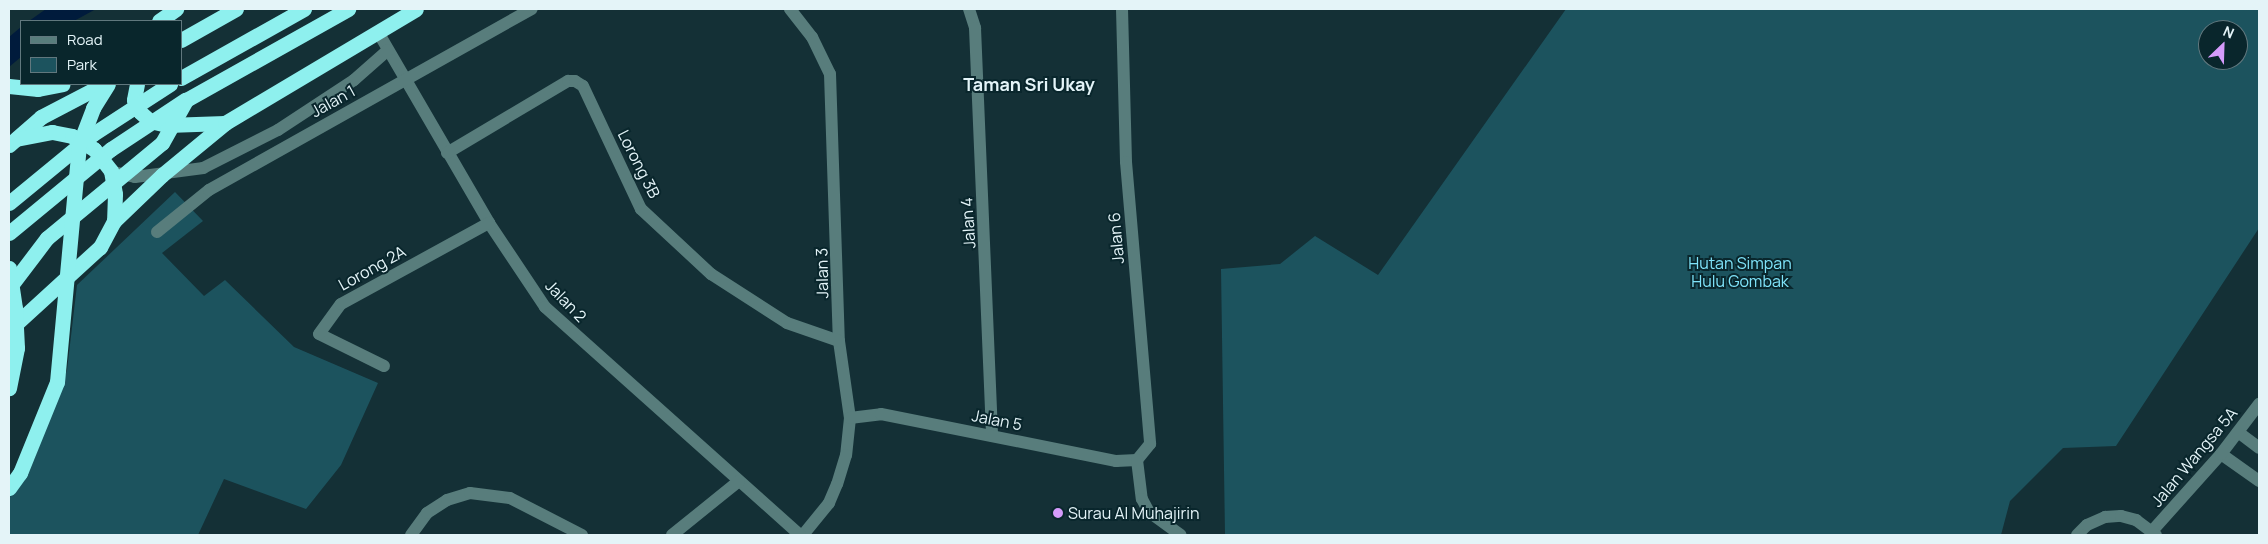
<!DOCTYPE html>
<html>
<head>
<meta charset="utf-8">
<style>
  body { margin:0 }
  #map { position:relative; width:2268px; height:544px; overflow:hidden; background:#143036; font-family:Manrope,sans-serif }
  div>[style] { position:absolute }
  .green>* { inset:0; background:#1c535e }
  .water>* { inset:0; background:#001b3c }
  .minor>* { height:12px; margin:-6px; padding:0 6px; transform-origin:6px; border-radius:6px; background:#587d7c }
  .highway>* { height:15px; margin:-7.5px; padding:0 7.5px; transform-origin:7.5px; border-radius:7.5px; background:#8ef0ee }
  .highway-bridge>* { height:15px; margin:-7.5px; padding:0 7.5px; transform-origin:7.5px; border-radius:7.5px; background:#8ef0ee }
  .dots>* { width:14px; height:14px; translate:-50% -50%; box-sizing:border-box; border:2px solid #09262c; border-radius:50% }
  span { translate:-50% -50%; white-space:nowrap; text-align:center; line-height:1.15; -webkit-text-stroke:4px #09262c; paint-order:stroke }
  .street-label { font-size:16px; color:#e4f4f8 }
  .park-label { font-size:16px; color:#7fe3f9 }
  .poi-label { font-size:16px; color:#e4f4f8 }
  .left { translate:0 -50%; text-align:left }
  .neighbourhood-label { font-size:18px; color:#e4f4f8; font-weight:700 }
  .frame { position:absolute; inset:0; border:10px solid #e4f4f8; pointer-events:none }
  .legend { position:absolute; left:20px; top:20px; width:162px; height:65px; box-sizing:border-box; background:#09262c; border:1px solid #61787e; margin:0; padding:6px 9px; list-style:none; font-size:15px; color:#e4f4f8 }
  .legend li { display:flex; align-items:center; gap:10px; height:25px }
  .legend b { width:25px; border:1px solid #61787e }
  .north { position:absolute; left:2198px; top:20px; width:50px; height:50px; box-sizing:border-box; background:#09262c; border:1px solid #61787e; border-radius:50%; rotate:24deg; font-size:14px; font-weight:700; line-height:20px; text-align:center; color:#e4f4f8 }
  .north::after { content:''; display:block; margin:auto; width:18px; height:22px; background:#d59bfb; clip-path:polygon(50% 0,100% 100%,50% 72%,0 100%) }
</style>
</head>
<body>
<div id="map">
  <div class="green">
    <div style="clip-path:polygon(evenodd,1566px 9px,2259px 9px,2259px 228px,2116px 446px,2063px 448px,2010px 501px,2001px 535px,1225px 535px,1221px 269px,1280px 264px,1315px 236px,1378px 275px,1566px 9px,2208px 30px,2238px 30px,2238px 60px,2208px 60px,2208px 30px)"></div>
    <div style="clip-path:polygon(175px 192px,203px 221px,162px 253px,204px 296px,225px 280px,294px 347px,378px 383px,341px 465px,306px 509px,224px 479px,198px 535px,9px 535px,9px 489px,34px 460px,67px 370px,77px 285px)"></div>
  </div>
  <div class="water">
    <div style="clip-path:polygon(46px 9px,96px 9px,74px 21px,29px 21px)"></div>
    <div style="clip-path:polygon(21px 27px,21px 57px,9px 67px,9px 37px)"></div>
  </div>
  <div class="minor">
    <div style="left:790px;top:9px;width:36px;rotate:52deg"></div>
    <div style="left:812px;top:37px;width:41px;rotate:64.1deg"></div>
    <div style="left:830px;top:74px;width:267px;rotate:88.1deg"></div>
    <div style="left:839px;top:341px;width:78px;rotate:81.9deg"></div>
    <div style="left:850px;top:418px;width:37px;rotate:96deg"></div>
    <div style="left:846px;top:455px;width:30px;rotate:107deg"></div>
    <div style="left:837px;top:484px;width:21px;rotate:113deg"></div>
    <div style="left:829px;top:503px;width:41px;rotate:129.1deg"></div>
    <div style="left:969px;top:9px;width:20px;rotate:72deg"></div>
    <div style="left:975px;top:28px;width:408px;rotate:87.6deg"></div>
    <div style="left:1122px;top:9px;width:153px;rotate:88.5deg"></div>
    <div style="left:1126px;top:162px;width:283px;rotate:85.1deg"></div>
    <div style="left:1150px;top:444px;width:21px;rotate:129deg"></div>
    <div style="left:378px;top:32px;width:221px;rotate:59.8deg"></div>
    <div style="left:489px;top:223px;width:101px;rotate:56.3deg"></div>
    <div style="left:545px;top:307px;width:342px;rotate:41.8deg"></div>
    <div style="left:447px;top:153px;width:141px;rotate:-30.8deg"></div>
    <div style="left:568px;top:81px;width:7px"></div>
    <div style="left:575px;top:81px;width:9px;rotate:32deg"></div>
    <div style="left:583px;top:86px;width:136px;rotate:64.8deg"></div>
    <div style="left:641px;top:209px;width:96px;rotate:42.9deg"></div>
    <div style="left:711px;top:274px;width:90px;rotate:32.8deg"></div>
    <div style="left:787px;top:323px;width:55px;rotate:19.1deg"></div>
    <div style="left:118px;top:173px;width:17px;rotate:13deg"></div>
    <div style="left:135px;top:177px;width:69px;rotate:-7.5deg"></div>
    <div style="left:203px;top:168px;width:84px;rotate:-26.9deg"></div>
    <div style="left:278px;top:130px;width:91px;rotate:-33.3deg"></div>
    <div style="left:354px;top:80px;width:45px;rotate:-41.4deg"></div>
    <div style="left:157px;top:232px;width:67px;rotate:-38.9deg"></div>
    <div style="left:209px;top:190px;width:370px;rotate:-29.3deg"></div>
    <div style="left:384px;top:366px;width:72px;rotate:-153.8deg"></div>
    <div style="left:319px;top:334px;width:37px;rotate:-54deg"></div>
    <div style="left:341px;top:304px;width:169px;rotate:-28.7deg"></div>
    <div style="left:850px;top:418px;width:31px;rotate:-7deg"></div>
    <div style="left:881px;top:414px;width:240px;rotate:11.3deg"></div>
    <div style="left:1116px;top:461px;width:21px;rotate:-3deg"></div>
    <div style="left:2238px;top:432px;width:26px;rotate:37deg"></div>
    <div style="left:2221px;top:454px;width:47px;rotate:35.4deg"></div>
    <div style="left:1137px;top:460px;width:39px;rotate:83deg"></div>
    <div style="left:1142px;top:499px;width:15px;rotate:62deg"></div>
    <div style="left:1149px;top:512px;width:39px;rotate:36deg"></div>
    <div style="left:2153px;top:530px;width:102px;rotate:-48.2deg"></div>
    <div style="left:2221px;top:454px;width:63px;rotate:-52.8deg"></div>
    <div style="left:411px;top:535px;width:27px;rotate:-54deg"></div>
    <div style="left:427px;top:513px;width:24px;rotate:-33deg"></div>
    <div style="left:447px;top:500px;width:24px;rotate:-17deg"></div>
    <div style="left:470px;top:493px;width:40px;rotate:7.1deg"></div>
    <div style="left:510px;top:498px;width:81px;rotate:27.2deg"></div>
    <div style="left:672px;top:535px;width:86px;rotate:-38.9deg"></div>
    <div style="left:2077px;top:535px;width:14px;rotate:-45deg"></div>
    <div style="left:2087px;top:525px;width:20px;rotate:-24deg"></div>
    <div style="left:2105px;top:517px;width:16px;rotate:-4deg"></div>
    <div style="left:2121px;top:516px;width:16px;rotate:15deg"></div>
    <div style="left:2136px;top:520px;width:25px;rotate:37deg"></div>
  </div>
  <div class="highway">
    <div style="left:159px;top:21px;width:21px;rotate:-35deg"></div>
    <div style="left:181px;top:40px;width:63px;rotate:-29.4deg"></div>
    <div style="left:181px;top:78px;width:141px;rotate:-29.3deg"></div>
    <div style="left:137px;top:84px;width:16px;rotate:101deg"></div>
    <div style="left:134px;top:100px;width:13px;rotate:63deg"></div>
    <div style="left:140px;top:112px;width:13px;rotate:42deg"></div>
    <div style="left:150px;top:121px;width:17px;rotate:13deg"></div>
    <div style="left:167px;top:125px;width:58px;rotate:-2deg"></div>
    <div style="left:9px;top:86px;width:29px;rotate:6deg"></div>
    <div style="left:38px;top:89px;width:25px;rotate:-11deg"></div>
    <div style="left:186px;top:100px;width:186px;rotate:-29.3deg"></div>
    <div style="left:17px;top:138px;width:32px;rotate:-41deg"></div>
    <div style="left:41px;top:117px;width:71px;rotate:-27.6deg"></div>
    <div style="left:9px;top:145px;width:9px;rotate:-41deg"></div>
    <div style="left:16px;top:139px;width:37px;rotate:-11deg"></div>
    <div style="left:52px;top:132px;width:20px;rotate:11deg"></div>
    <div style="left:72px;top:136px;width:26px;rotate:31deg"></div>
    <div style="left:94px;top:149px;width:28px;rotate:52deg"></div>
    <div style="left:111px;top:171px;width:23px;rotate:80deg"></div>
    <div style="left:115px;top:194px;width:27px;rotate:92deg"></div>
    <div style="left:114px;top:221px;width:30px;rotate:118deg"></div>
    <div style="left:100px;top:247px;width:123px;rotate:137.6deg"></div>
    <div style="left:114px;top:221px;width:66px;rotate:-43.8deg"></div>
    <div style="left:162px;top:175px;width:82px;rotate:-39.5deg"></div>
    <div style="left:225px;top:123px;width:222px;rotate:-30.8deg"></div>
  </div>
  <div class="highway-bridge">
    <div style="left:9px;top:203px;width:109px;rotate:-39.4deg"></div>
    <div style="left:93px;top:134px;width:92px;rotate:-33deg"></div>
    <div style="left:9px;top:233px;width:132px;rotate:-39.5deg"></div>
    <div style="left:111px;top:149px;width:89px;rotate:-33.5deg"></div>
    <div style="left:9px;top:268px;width:40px;rotate:81.5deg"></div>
    <div style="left:15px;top:308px;width:40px;rotate:87.1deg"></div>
    <div style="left:17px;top:348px;width:41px;rotate:101.3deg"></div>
    <div style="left:9px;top:288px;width:63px;rotate:-52.8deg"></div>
    <div style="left:47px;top:238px;width:149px;rotate:-39.6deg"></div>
    <div style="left:162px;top:143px;width:49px;rotate:-60.8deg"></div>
    <div style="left:9px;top:488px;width:19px;rotate:-54deg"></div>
    <div style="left:20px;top:473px;width:98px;rotate:-67.9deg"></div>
    <div style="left:57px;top:382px;width:238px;rotate:-84.7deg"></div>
    <div style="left:79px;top:145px;width:40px;rotate:-69deg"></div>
    <div style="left:93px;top:108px;width:28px;rotate:-58deg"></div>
  </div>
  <div class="dots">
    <div style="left:1058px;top:513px;background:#d59bfb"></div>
  </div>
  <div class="street-label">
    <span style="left:333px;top:101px;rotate:-29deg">Jalan 1</span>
    <span style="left:639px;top:164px;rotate:63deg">Lorong 3B</span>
    <span style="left:968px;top:223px;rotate:-94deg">Jalan 4</span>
    <span style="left:1116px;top:238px;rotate:-95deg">Jalan 6</span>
    <span style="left:372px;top:268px;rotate:-29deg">Lorong 2A</span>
    <span style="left:822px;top:273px;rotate:-91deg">Jalan 3</span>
    <span style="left:566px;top:301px;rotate:46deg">Jalan 2</span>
    <span style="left:997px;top:420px;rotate:11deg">Jalan 5</span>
    <span style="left:2194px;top:457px;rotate:-50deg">Jalan Wangsa 5A</span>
  </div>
  <div class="park-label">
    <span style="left:1740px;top:272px">Hutan Simpan<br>Hulu Gombak</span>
  </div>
  <div class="poi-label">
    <span class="left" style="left:1068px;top:513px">Surau Al Muhajirin</span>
  </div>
  <div class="neighbourhood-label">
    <span style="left:1029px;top:84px">Taman Sri Ukay</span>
  </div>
  <div class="frame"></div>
  <ul class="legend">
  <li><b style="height:6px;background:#587d7c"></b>Road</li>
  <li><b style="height:14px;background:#1c535e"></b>Park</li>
  </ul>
  <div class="north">N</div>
</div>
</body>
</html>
